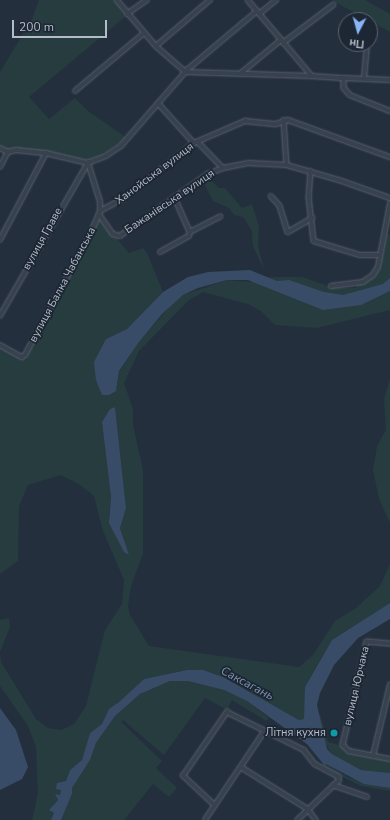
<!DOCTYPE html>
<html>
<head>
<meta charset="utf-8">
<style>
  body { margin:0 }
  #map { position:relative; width:390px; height:820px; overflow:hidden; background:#242f3e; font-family:"Nunito Sans",sans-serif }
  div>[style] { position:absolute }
  .green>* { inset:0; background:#263c3f }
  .water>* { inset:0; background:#394c67 }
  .roads { filter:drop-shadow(0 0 1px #565f6c) drop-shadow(0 0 1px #565f6c) }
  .minor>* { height:3.5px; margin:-1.75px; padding:0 1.75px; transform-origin:1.75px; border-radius:1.75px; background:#38414e }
  .dots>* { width:11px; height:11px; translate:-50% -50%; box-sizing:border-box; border:2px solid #1d2633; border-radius:50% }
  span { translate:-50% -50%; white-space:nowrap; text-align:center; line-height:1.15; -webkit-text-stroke:3.5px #1d2633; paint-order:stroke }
  .street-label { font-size:11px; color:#b4bcc9 }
  .poi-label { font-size:11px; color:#b4bcc9 }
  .right { translate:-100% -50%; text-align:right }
  .water-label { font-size:12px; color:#7c92b1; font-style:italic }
  .north { position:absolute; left:338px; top:12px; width:40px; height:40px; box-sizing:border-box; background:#1d2633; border:1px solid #59626f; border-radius:50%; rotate:186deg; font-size:11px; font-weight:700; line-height:16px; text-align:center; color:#b4bcc9 }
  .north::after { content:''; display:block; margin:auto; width:14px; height:18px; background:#8ab4f8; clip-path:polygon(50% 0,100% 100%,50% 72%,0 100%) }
  .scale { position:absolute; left:12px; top:20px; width:95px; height:18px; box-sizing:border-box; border:2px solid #b4bcc9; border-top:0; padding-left:5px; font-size:12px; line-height:14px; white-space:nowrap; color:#b4bcc9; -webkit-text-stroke:3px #1d2633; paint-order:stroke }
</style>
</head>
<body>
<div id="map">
  <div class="green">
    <div style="clip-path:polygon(39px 0,115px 0,126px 16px,29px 97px,49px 119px,75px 98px,88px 111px,127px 138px,97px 158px,83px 160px,45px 152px,7px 151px,0 148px,0 72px,32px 19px)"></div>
    <div style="clip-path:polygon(331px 0,365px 0,390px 14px,390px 32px)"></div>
    <div style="clip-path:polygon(210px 179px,219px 188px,225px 188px,242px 208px,252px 204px,259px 227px,258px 246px,264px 270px,253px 246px,252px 232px,246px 221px,243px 217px,234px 215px,229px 208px,213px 201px,204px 183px)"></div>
    <div style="clip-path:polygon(evenodd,99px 218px,129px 253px,143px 248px,147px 253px,163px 292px,127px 329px,106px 339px,102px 395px,106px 395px,116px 391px,119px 372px,139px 342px,170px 306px,183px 295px,227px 280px,251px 282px,257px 278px,276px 277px,302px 277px,334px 288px,356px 288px,357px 285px,371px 279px,377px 272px,387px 234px,390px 235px,390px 278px,384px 284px,386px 293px,390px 291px,390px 310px,317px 328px,275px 325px,261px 311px,248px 304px,203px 292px,189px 300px,139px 351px,124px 383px,133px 409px,133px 425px,143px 470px,143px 554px,131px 586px,128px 607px,130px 615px,149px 646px,299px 667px,313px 655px,335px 621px,356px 608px,380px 586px,390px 564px,390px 603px,332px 640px,308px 681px,304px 719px,299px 720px,223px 677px,203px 670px,187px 670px,144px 679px,119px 702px,109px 709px,102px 724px,90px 733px,82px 760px,70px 770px,60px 795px,55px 794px,58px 800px,49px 810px,54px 813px,51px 820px,32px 820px,38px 793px,36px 747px,28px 726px,0 686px,0 620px,9px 618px,10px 627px,0 652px,1px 662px,36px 719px,48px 728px,61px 730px,74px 724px,86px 706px,105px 630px,122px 604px,124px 580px,103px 531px,94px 496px,79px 484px,61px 475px,28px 485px,19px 506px,18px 561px,0 574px,0 346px,22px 359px,26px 356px,99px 218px,115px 407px,126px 508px,120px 528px,129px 555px,124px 552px,109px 518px,111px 497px,102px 422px,110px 409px,115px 407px)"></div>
    <div style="clip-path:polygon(390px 379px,390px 523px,379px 499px,373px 470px,377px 446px,386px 430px,384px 399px)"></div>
    <div style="clip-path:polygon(170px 681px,188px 681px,224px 690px,247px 701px,269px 718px,266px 721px,232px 700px,227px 710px,205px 698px,164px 755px,123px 720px,121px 722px,162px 761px,156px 768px,177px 788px,169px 797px,153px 784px,124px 820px,61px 820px,72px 794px,72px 788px,90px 760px,96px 743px,115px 716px,140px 694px)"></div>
    <div style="clip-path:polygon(320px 714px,328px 742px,390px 759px,390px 773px,361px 770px,332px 754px,325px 743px,318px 715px)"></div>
    <div style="clip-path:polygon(326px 764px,350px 778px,390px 788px,390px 791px,361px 786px,323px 767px)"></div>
  </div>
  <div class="water">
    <div style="clip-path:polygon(250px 270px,277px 281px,289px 280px,324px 292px,343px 295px,383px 284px,390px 278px,390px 291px,361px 305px,323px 310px,248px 280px,227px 280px,198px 288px,183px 295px,162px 314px,139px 342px,119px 371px,116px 391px,109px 395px,102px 395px,96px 380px,94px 362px,106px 339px,127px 329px,163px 292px,188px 277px,208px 272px)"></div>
    <div style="clip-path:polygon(115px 407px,126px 508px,120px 528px,129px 555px,124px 552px,109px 523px,111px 497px,102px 422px,110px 409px)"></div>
    <div style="clip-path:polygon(390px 603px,390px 619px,358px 638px,334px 665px,320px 693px,317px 705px,327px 749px,332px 754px,361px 770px,390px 773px,390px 788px,364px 784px,326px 764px,325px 766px,307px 744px,247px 701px,224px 690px,188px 681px,170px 681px,140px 694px,115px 716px,96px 743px,90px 760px,72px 788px,72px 794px,61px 820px,51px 820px,54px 813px,49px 810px,58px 800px,55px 794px,60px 795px,61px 790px,56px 789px,57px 783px,66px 781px,70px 770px,82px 760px,90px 733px,102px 724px,109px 709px,119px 702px,144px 679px,187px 670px,203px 670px,223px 677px,299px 720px,304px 719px,305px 687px,332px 640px)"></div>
    <div style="clip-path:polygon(0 708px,16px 730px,28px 767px,22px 779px,0 790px)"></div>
  </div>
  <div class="roads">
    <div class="minor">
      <div style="left:117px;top:0;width:60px;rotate:49.7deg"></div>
      <div style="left:156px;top:46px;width:40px;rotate:41deg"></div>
      <div style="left:186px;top:72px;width:126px;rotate:1.8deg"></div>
      <div style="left:248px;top:0;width:99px;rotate:49.9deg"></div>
      <div style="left:312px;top:76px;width:32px;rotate:4deg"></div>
      <div style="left:344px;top:78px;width:10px;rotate:90deg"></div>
      <div style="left:344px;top:88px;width:9px;rotate:49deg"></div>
      <div style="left:350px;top:95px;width:43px;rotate:21.8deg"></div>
      <div style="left:127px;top:14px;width:24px;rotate:-35deg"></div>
      <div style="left:259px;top:14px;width:22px;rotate:-39deg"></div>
      <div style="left:370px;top:21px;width:1px;rotate:90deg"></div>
      <div style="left:283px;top:43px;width:63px;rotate:-37.2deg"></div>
      <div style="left:156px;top:46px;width:71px;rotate:-40.4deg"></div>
      <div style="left:241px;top:73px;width:52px;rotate:-39.5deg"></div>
      <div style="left:344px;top:78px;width:46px;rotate:2.5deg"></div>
      <div style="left:364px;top:79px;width:35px;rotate:-85deg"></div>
      <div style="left:75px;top:91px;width:90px;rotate:-40deg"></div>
      <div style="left:158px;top:103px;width:54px;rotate:48deg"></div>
      <div style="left:284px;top:120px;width:45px;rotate:86.2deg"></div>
      <div style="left:198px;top:142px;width:36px;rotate:46deg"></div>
      <div style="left:0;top:148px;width:9px;rotate:27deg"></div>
      <div style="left:8px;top:152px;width:8px;rotate:-14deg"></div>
      <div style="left:16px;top:150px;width:30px;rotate:6deg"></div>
      <div style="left:46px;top:153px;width:43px;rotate:13.4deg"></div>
      <div style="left:88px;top:163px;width:19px;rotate:-21deg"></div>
      <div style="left:106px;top:156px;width:18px;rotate:-34deg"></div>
      <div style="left:121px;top:146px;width:102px;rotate:-49deg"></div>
      <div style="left:188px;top:69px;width:90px;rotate:-40deg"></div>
      <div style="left:0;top:167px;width:17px;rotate:-62deg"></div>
      <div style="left:311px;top:171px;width:26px;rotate:94deg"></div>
      <div style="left:309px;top:197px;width:44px;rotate:83.5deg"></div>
      <div style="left:314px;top:241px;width:48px;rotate:16.9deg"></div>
      <div style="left:360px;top:255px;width:20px"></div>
      <div style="left:271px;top:196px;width:13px;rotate:48deg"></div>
      <div style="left:280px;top:206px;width:27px;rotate:73deg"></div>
      <div style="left:288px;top:232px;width:28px;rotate:-30deg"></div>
      <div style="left:175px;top:198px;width:37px;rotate:66deg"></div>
      <div style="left:100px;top:211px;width:26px;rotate:-28deg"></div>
      <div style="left:123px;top:199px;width:90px;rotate:-38.3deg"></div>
      <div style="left:194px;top:143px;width:56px;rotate:-23.3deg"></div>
      <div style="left:245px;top:121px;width:31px;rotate:6deg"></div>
      <div style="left:276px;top:124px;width:13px;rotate:-18deg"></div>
      <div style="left:288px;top:120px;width:109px;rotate:19.9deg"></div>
      <div style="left:99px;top:214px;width:24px;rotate:55deg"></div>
      <div style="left:113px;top:234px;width:7px;rotate:16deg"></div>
      <div style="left:120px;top:236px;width:108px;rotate:-35.2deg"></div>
      <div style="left:208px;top:174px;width:16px;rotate:-22deg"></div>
      <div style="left:223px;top:168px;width:25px;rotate:-11deg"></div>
      <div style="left:248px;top:163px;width:39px;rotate:3deg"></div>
      <div style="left:287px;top:165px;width:54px;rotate:16.1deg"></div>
      <div style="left:339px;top:180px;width:54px;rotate:19.4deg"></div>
      <div style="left:0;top:240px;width:98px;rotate:-62.1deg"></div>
      <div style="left:160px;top:252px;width:33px;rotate:-29deg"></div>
      <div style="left:189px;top:236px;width:4px;rotate:-76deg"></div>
      <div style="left:190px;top:232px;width:34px;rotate:-27deg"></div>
      <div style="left:331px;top:286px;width:32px;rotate:-7deg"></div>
      <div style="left:363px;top:282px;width:12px;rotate:-35deg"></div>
      <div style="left:373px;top:275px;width:9px;rotate:-58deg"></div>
      <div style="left:378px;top:267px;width:64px;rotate:-79.2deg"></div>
      <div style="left:0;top:316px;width:177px;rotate:-60.1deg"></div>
      <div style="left:0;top:345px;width:25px;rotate:29deg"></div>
      <div style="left:22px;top:357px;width:4px;rotate:-34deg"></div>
      <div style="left:25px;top:355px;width:136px;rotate:-61.6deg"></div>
      <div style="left:90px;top:235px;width:26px;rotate:-67deg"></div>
      <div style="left:100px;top:211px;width:9px;rotate:-90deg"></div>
      <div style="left:100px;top:202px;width:41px;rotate:-107.1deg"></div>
      <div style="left:390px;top:644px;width:23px;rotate:-175deg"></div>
      <div style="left:367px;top:642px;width:106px;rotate:103.1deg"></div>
      <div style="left:343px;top:745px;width:8px;rotate:45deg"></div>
      <div style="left:349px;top:751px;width:42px;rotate:11deg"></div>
      <div style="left:373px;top:756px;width:73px;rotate:-76.5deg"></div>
      <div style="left:241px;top:767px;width:79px;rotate:32.1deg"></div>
      <div style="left:308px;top:809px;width:14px;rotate:54deg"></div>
      <div style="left:333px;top:785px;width:36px;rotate:19deg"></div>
      <div style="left:215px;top:806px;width:44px;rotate:-136.8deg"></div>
      <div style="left:183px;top:776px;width:78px;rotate:-55.5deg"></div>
      <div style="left:227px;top:712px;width:86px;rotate:26.3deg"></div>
      <div style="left:304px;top:750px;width:18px;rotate:52deg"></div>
      <div style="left:315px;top:764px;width:27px;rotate:28deg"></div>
      <div style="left:339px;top:777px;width:4px;rotate:90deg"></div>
      <div style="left:339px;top:781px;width:57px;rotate:136.4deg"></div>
      <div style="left:205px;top:820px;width:106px;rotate:-56.2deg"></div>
    </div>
  </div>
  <div class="dots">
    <div style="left:334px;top:733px;background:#0f9aa8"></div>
  </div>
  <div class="street-label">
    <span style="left:155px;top:174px;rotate:-37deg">Ханойська вулиця</span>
    <span style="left:170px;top:202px;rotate:-34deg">Бажанівська вулиця</span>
    <span style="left:43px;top:239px;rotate:-61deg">вулиця Граве</span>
    <span style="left:63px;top:285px;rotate:-62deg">вулиця Балка Чабанська</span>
    <span style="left:357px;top:686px;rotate:-77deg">вулиця Юрчака</span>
  </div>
  <div class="poi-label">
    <span class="right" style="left:326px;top:733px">Літня кухня</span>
  </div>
  <div class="water-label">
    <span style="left:247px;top:684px;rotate:28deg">Саксагань</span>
  </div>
  <div class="north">Пн</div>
  <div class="scale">200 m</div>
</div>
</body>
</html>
